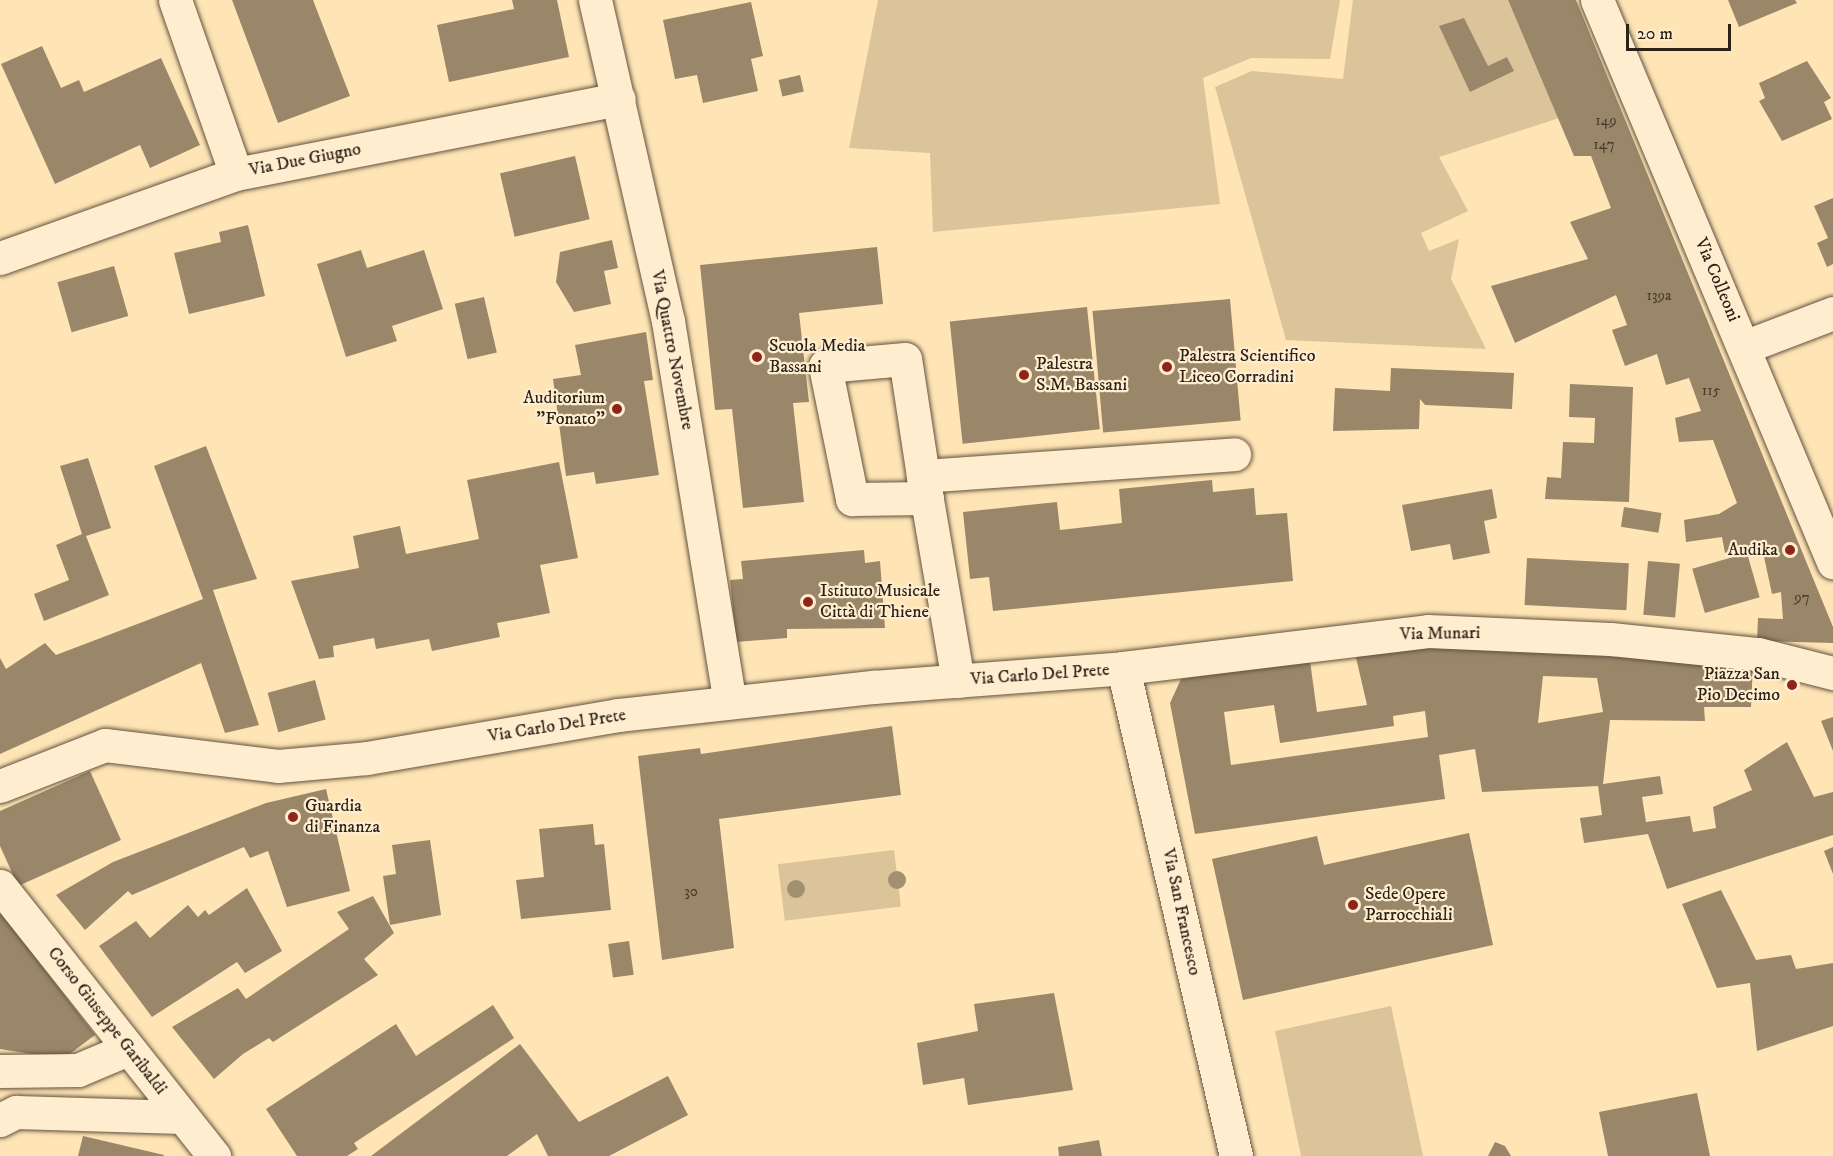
<!DOCTYPE html>
<html>
<head>
<meta charset="utf-8">
<style>
  body { margin:0 }
  #map { position:relative; width:1833px; height:1156px; overflow:hidden; background:#ffe4b5; font-family:"IM FELL DW Pica",serif }
  div>[style] { position:absolute }
  .green>* { inset:0; background:#dbc39a; transform-origin:0 0 }
  .building>* { inset:0; background:#9a876a; transform-origin:0 0 }
  .roads { filter:drop-shadow(0 0 2px #61533f) drop-shadow(0 0 2px #61533f) }
  .minor>* { height:33px; margin:-16.5px; padding:0 16.5px; transform-origin:16.5px; border-radius:16.5px; background:#ffedcf }
  .trees>* { width:18px; height:18px; margin:-9px; border-radius:50%; background:#a39070 }
  .dots>* { width:16px; height:16px; translate:-50% -50%; box-sizing:border-box; border:3px solid #ffedcf; border-radius:50% }
  span { translate:-50% -50%; white-space:nowrap; text-align:center; line-height:1.15; -webkit-text-stroke:4.5px #ffedcf; paint-order:stroke }
  .number-label { font-size:15px; color:#483c2c }
  .number-label span { -webkit-text-stroke-width:0 }
  .street-label { font-size:18px; color:#2c2318 }
  .poi-label { font-size:18px; color:#2c2318 }
  .left { translate:0 -50%; text-align:left }
  .right { translate:-100% -50%; text-align:right }
  .scale { position:absolute; left:1626px; top:24px; width:105px; height:27px; box-sizing:border-box; border:3px solid #2c2318; border-top:0; padding-left:8px; font-size:18px; line-height:21px; white-space:nowrap; color:#2c2318; -webkit-text-stroke:4px #ffedcf; paint-order:stroke }
</style>
</head>
<body>
<div id="map">
  <div class="green">
    <div style="clip-path:polygon(878px 0,1340px 0,1330px 59px,1251px 58px,1203px 78px,1220px 204px,933px 232px,930px 153px,849px 148px)"></div>
    <div style="clip-path:polygon(1353px 0,1508px 0,1559px 118px,1439px 157px,1468px 211px,1421px 233px,1429px 251px,1459px 239px,1451px 279px,1486px 349px,1286px 340px,1215px 87px,1252px 71px,1343px 79px)"></div>
    <div style="left:894px;top:850px;width:57px;height:117px;rotate:83deg"></div>
    <div style="clip-path:polygon(1391px 1006px,1423px 1156px,1301px 1156px,1275px 1031px)"></div>
  </div>
  <div class="building">
    <div style="clip-path:polygon(232px 0,313px 0,350px 96px,278px 123px)"></div>
    <div style="clip-path:polygon(512px 0,557px 0,569px 57px,449px 82px,437px 25px,514px 9px)"></div>
    <div style="clip-path:polygon(1508px 0,1576px 0,1833px 627px,1833px 643px,1757px 641px,1758px 618px,1783px 619px,1781px 592px,1772px 594px,1761px 543px,1725px 553px,1722px 537px,1686px 542px,1684px 520px,1719px 514px,1737px 503px,1713px 440px,1679px 442px,1675px 418px,1701px 411px,1689px 378px,1666px 385px,1657px 354px,1625px 366px,1612px 330px,1627px 325px,1616px 295px,1515px 343px,1491px 286px,1588px 259px,1570px 222px,1611px 208px,1591px 156px,1574px 156px)"></div>
    <div style="clip-path:polygon(1728px 0,1795px 0,1797px 3px,1739px 27px)"></div>
    <div style="clip-path:polygon(751px 2px,763px 56px,751px 59px,758px 91px,703px 103px,697px 75px,675px 79px,663px 20px)"></div>
    <div style="clip-path:polygon(1464px 18px,1488px 66px,1507px 57px,1514px 71px,1470px 92px,1439px 26px)"></div>
    <div style="clip-path:polygon(42px 46px,61px 88px,79px 80px,84px 92px,161px 58px,200px 145px,150px 168px,140px 145px,55px 184px,1px 64px)"></div>
    <div style="clip-path:polygon(1807px 61px,1831px 98px,1824px 102px,1832px 119px,1782px 141px,1759px 101px,1765px 98px,1759px 83px)"></div>
    <div style="left:800px;top:75px;width:17px;height:22px;rotate:77deg"></div>
    <div style="left:575px;top:156px;width:65px;height:77px;rotate:77deg"></div>
    <div style="clip-path:polygon(1833px 198px,1833px 264px,1827px 267px,1817px 243px,1828px 238px,1814px 206px)"></div>
    <div style="clip-path:polygon(248px 225px,265px 296px,189px 314px,174px 253px,221px 242px,219px 232px)"></div>
    <div style="clip-path:polygon(612px 240px,618px 268px,604px 271px,611px 304px,574px 312px,556px 282px,560px 252px)"></div>
    <div style="clip-path:polygon(877px 247px,883px 304px,799px 313px,809px 402px,793px 403px,804px 502px,743px 508px,732px 409px,715px 410px,700px 265px)"></div>
    <div style="clip-path:polygon(361px 250px,367px 268px,424px 250px,443px 309px,392px 326px,397px 341px,346px 357px,317px 264px)"></div>
    <div style="left:114px;top:266px;width:52px;height:59px;rotate:74deg"></div>
    <div style="left:484px;top:297px;width:57px;height:30px;rotate:77deg"></div>
    <div style="left:1230px;top:299px;width:122px;height:138px;rotate:85deg"></div>
    <div style="left:1087px;top:307px;width:123px;height:138px;rotate:84deg"></div>
    <div style="clip-path:polygon(646px 332px,653px 380px,644px 381px,659px 475px,596px 484px,594px 472px,566px 476px,553px 379px,581px 375px,575px 345px)"></div>
    <div style="clip-path:polygon(1391px 368px,1514px 373px,1512px 409px,1425px 405px,1420px 399px,1419px 429px,1333px 431px,1335px 388px,1390px 391px)"></div>
    <div style="clip-path:polygon(1570px 384px,1633px 387px,1629px 502px,1545px 499px,1547px 477px,1561px 478px,1563px 442px,1594px 443px,1595px 418px,1569px 417px)"></div>
    <div style="clip-path:polygon(206px 446px,257px 579px,213px 590px,259px 725px,225px 733px,201px 663px,0 754px,0 658px,6px 669px,45px 643px,56px 655px,203px 599px,154px 466px)"></div>
    <div style="clip-path:polygon(88px 458px,111px 528px,86px 536px,109px 595px,44px 621px,34px 594px,69px 580px,56px 545px,82px 534px,60px 466px)"></div>
    <div style="clip-path:polygon(559px 462px,578px 558px,540px 565px,550px 613px,497px 623px,500px 637px,432px 651px,429px 639px,376px 649px,374px 638px,333px 646px,334px 657px,319px 659px,291px 581px,359px 568px,353px 536px,400px 526px,406px 554px,479px 539px,467px 480px)"></div>
    <div style="clip-path:polygon(1212px 480px,1213px 492px,1254px 488px,1256px 515px,1287px 513px,1293px 581px,993px 611px,989px 577px,970px 579px,963px 512px,1057px 502px,1060px 530px,1122px 523px,1119px 489px)"></div>
    <div style="clip-path:polygon(1492px 489px,1497px 518px,1484px 521px,1490px 553px,1453px 560px,1450px 544px,1411px 551px,1402px 505px)"></div>
    <div style="left:1624px;top:507px;width:38px;height:20px;rotate:9deg"></div>
    <div style="clip-path:polygon(864px 550px,865px 563px,880px 561px,885px 628px,787px 629px,787px 638px,736px 642px,730px 580px,743px 579px,741px 561px)"></div>
    <div style="left:1747px;top:553px;width:46px;height:57px;rotate:74deg"></div>
    <div style="left:1527px;top:558px;width:102px;height:47px;rotate:3deg"></div>
    <div style="left:1648px;top:561px;width:32px;height:54px;rotate:5deg"></div>
    <div style="clip-path:polygon(evenodd,1393px 644px,1610px 646px,1753px 664px,1751px 707px,1704px 707px,1705px 721px,1610px 720px,1603px 784px,1660px 776px,1663px 794px,1642px 797px,1646px 822px,1690px 816px,1693px 832px,1716px 828px,1713px 807px,1752px 790px,1744px 770px,1787px 742px,1814px 797px,1833px 792px,1833px 835px,1667px 889px,1648px 834px,1584px 843px,1580px 818px,1602px 815px,1598px 786px,1482px 792px,1475px 749px,1439px 755px,1445px 799px,1195px 834px,1170px 703px,1181px 679px,1310px 661px,1317px 712px,1367px 705px,1354px 649px,1393px 644px,1543px 676px,1597px 678px,1603px 712px,1538px 723px,1543px 676px,1393px 644px,1274px 705px,1280px 743px,1394px 726px,1393px 716px,1425px 711px,1428px 737px,1231px 765px,1224px 712px,1274px 705px)"></div>
    <div style="left:315px;top:680px;width:41px;height:49px;rotate:75deg"></div>
    <div style="clip-path:polygon(1833px 717px,1833px 751px,1821px 721px)"></div>
    <div style="clip-path:polygon(892px 726px,901px 795px,719px 819px,734px 948px,662px 960px,638px 756px,700px 748px,701px 754px)"></div>
    <div style="clip-path:polygon(90px 771px,121px 840px,18px 886px,0 846px,0 811px)"></div>
    <div style="clip-path:polygon(326px 789px,350px 891px,287px 907px,268px 851px,250px 858px,244px 847px,132px 895px,128px 891px,85px 930px,56px 895px,113px 862px,266px 803px)"></div>
    <div style="clip-path:polygon(593px 824px,595px 845px,604px 844px,611px 910px,521px 919px,516px 880px,544px 877px,539px 829px)"></div>
    <div style="clip-path:polygon(1469px 833px,1493px 945px,1243px 1000px,1212px 859px,1317px 836px,1324px 865px)"></div>
    <div style="clip-path:polygon(430px 840px,441px 915px,390px 925px,383px 876px,396px 874px,392px 845px)"></div>
    <div style="clip-path:polygon(1833px 847px,1833px 874px,1824px 851px)"></div>
    <div style="clip-path:polygon(247px 888px,282px 951px,245px 973px,237px 962px,152px 1017px,99px 946px,136px 921px,150px 938px,188px 905px,198px 917px,205px 910px,209px 915px)"></div>
    <div style="clip-path:polygon(1721px 890px,1756px 960px,1791px 955px,1796px 969px,1833px 963px,1833px 1026px,1757px 1051px,1750px 983px,1717px 988px,1682px 904px)"></div>
    <div style="clip-path:polygon(373px 896px,394px 933px,364px 959px,378px 975px,273px 1042px,269px 1038px,243px 1054px,214px 1079px,172px 1027px,238px 988px,246px 999px,349px 929px,337px 912px)"></div>
    <div style="clip-path:polygon(0 911px,95px 1035px,63px 1059px,0 1049px)"></div>
    <div style="left:629px;top:941px;width:34px;height:21px;rotate:82deg"></div>
    <div style="clip-path:polygon(1054px 993px,1073px 1090px,968px 1105px,964px 1078px,923px 1085px,917px 1043px,978px 1031px,974px 1004px)"></div>
    <div style="clip-path:polygon(493px 1005px,514px 1038px,354px 1143px,358px 1149px,347px 1156px,297px 1156px,266px 1109px,396px 1024px,416px 1056px)"></div>
    <div style="clip-path:polygon(520px 1044px,579px 1122px,668px 1076px,688px 1115px,609px 1156px,548px 1156px,537px 1134px,507px 1156px,371px 1156px)"></div>
    <div style="clip-path:polygon(1697px 1093px,1710px 1156px,1608px 1156px,1599px 1112px)"></div>
    <div style="clip-path:polygon(83px 1136px,164px 1155px,164px 1156px,78px 1156px)"></div>
    <div style="clip-path:polygon(1099px 1140px,1102px 1156px,1059px 1156px,1058px 1147px)"></div>
    <div style="clip-path:polygon(1495px 1142px,1505px 1146px,1511px 1156px,1488px 1156px)"></div>
  </div>
  <div class="roads">
    <div class="minor">
      <div style="left:175px;top:0;width:184px;rotate:70.7deg"></div>
      <div style="left:595px;top:0;width:329px;rotate:77.2deg"></div>
      <div style="left:668px;top:321px;width:386px;rotate:80.8deg"></div>
      <div style="left:1597px;top:0;width:610px;rotate:67.22deg"></div>
      <div style="left:0;top:258px;width:251px;rotate:-19.6deg"></div>
      <div style="left:236px;top:174px;width:390px;rotate:-11.1deg"></div>
      <div style="left:1744px;top:347px;width:95px;rotate:-20.9deg"></div>
      <div style="left:923px;top:476px;width:118px;rotate:-98.7deg"></div>
      <div style="left:905px;top:359px;width:80px;rotate:175deg"></div>
      <div style="left:825px;top:366px;width:136px;rotate:78.5deg"></div>
      <div style="left:852px;top:499px;width:75px;rotate:-0.8deg"></div>
      <div style="left:1123px;top:668px;width:501px;rotate:76.96deg"></div>
      <div style="left:958px;top:681px;width:208px;rotate:-99.7deg"></div>
      <div style="left:923px;top:476px;width:312px;rotate:-4deg"></div>
      <div style="left:0;top:786px;width:113px;rotate:-21.3deg"></div>
      <div style="left:105px;top:745px;width:174px;rotate:6.9deg"></div>
      <div style="left:278px;top:766px;width:89px;rotate:-5.1deg"></div>
      <div style="left:367px;top:758px;width:255px;rotate:-9.7deg"></div>
      <div style="left:618px;top:715px;width:257px;rotate:-6.3deg"></div>
      <div style="left:873px;top:687px;width:251px;rotate:-4.3deg"></div>
      <div style="left:1123px;top:668px;width:307px;rotate:-6.9deg"></div>
      <div style="left:1428px;top:631px;width:182px;rotate:2.5deg"></div>
      <div style="left:1610px;top:639px;width:149px;rotate:5.8deg"></div>
      <div style="left:1758px;top:654px;width:77px;rotate:14.2deg"></div>
      <div style="left:0;top:886px;width:345px;rotate:51.6deg"></div>
      <div style="left:0;top:1071px;width:78px;rotate:-0.7deg"></div>
      <div style="left:78px;top:1070px;width:54px;rotate:-22.8deg"></div>
      <div style="left:0;top:1120px;width:18px;rotate:-27deg"></div>
      <div style="left:16px;top:1112px;width:166px;rotate:1.7deg"></div>
    </div>
  </div>
  <div class="trees">
    <div style="left:897px;top:880px"></div>
    <div style="left:796px;top:889px"></div>
  </div>
  <div class="dots">
    <div style="left:757px;top:357px;background:#8f2418"></div>
    <div style="left:1167px;top:367px;background:#8f2418"></div>
    <div style="left:1024px;top:375px;background:#8f2418"></div>
    <div style="left:617px;top:409px;background:#8f2418"></div>
    <div style="left:1790px;top:550px;background:#8f2418"></div>
    <div style="left:808px;top:602px;background:#8f2418"></div>
    <div style="left:1792px;top:685px;background:#8f2418"></div>
    <div style="left:293px;top:817px;background:#8f2418"></div>
    <div style="left:1353px;top:905px;background:#8f2418"></div>
  </div>
  <div class="number-label">
    <span style="left:1606px;top:121px">149</span>
    <span style="left:1604px;top:145px">147</span>
    <span style="left:1659px;top:296px">139a</span>
    <span style="left:1711px;top:391px">115</span>
    <span style="left:1802px;top:598px">97</span>
    <span style="left:691px;top:892px">30</span>
  </div>
  <div class="street-label">
    <span style="left:305px;top:160px;rotate:-11deg">Via Due Giugno</span>
    <span style="left:1717px;top:280px;rotate:67deg">Via Colleoni</span>
    <span style="left:672px;top:350px;rotate:79deg">Via Quattro Novembre</span>
    <span style="left:1440px;top:634px;rotate:-1deg">Via Munari</span>
    <span style="left:1040px;top:675px;rotate:-4deg">Via Carlo Del Prete</span>
    <span style="left:557px;top:726px;rotate:-9deg">Via Carlo Del Prete</span>
    <span style="left:1181px;top:912px;rotate:78deg">Via San Francesco</span>
    <span style="left:107px;top:1021px;rotate:52deg">Corso Giuseppe Garibaldi</span>
  </div>
  <div class="poi-label">
    <span class="left" style="left:769px;top:357px">Scuola Media<br>Bassani</span>
    <span class="left" style="left:1179px;top:367px">Palestra Scientifico<br>Liceo Corradini</span>
    <span class="left" style="left:1036px;top:375px">Palestra<br>S.M. Bassani</span>
    <span class="right" style="left:605px;top:409px">Auditorium<br>"Fonato"</span>
    <span class="right" style="left:1778px;top:550px">Audika</span>
    <span class="left" style="left:820px;top:602px">Istituto Musicale<br>Città di Thiene</span>
    <span class="right" style="left:1780px;top:685px">Piazza San<br>Pio Decimo</span>
    <span class="left" style="left:305px;top:817px">Guardia<br>di Finanza</span>
    <span class="left" style="left:1365px;top:905px">Sede Opere<br>Parrocchiali</span>
  </div>
  <div class="scale">20 m</div>
</div>
</body>
</html>
